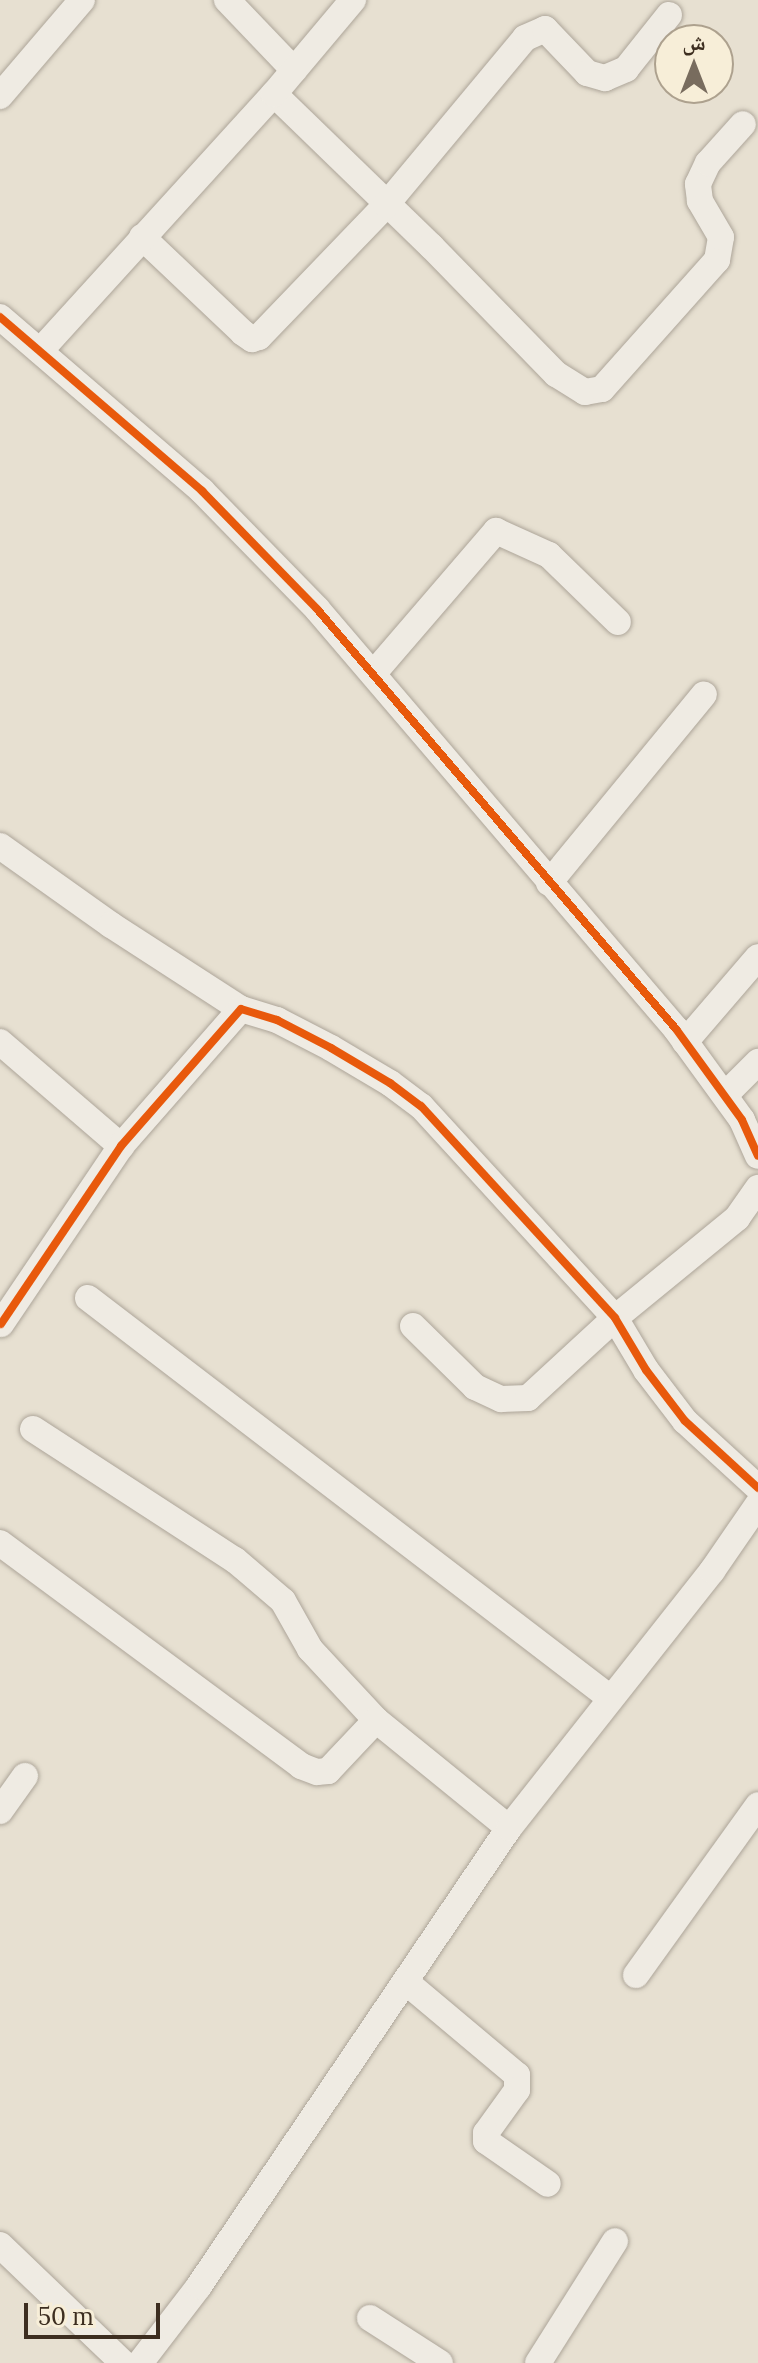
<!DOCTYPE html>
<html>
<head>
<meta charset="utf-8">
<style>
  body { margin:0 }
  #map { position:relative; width:758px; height:2363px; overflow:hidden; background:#e7e0d1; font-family:Lora,"Noto Naskh Arabic",serif }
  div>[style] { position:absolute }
  .roads { filter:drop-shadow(0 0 2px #ada599) drop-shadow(0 0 2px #ada599) }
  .minor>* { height:26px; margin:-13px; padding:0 13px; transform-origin:13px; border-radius:13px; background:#efebe3 }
  .cycleway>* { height:8px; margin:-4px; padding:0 4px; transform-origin:4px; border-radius:4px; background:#e8590c }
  span { translate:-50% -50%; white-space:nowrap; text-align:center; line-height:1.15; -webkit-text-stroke:8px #f7eed8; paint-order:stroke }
  .north { position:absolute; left:654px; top:24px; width:80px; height:80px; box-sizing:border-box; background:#f7eed8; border:2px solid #ada18e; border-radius:50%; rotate:0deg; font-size:22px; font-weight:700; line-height:32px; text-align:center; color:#3d2e20 }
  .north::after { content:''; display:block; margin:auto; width:28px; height:36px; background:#786c5e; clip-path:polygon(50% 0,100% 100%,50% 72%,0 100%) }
  .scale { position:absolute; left:24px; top:2303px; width:136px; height:36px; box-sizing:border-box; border:4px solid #3d2e20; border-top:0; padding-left:10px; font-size:24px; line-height:28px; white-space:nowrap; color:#3d2e20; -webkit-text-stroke:6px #f7eed8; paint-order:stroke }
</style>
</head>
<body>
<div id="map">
  <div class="roads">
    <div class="minor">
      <div style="left:227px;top:0;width:97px;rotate:46.3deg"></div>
      <div style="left:274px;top:94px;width:219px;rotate:44.1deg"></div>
      <div style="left:431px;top:246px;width:179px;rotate:45.7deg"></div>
      <div style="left:556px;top:374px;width:34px;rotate:32deg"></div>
      <div style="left:585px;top:392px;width:17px;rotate:-10deg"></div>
      <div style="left:602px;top:389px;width:173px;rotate:-48.3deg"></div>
      <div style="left:717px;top:260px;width:23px;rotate:-80deg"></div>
      <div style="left:721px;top:237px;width:42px;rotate:-120.3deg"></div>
      <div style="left:700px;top:201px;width:17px;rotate:-97deg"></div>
      <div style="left:698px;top:184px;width:23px;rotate:-65deg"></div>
      <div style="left:708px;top:163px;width:52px;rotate:-48.1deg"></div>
      <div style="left:0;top:96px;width:126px;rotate:-49.5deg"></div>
      <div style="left:142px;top:237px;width:139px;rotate:43.5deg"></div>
      <div style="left:243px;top:333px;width:11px;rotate:34deg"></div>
      <div style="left:252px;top:339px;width:7px;rotate:-16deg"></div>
      <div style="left:259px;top:337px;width:183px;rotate:-46.1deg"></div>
      <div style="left:386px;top:205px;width:217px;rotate:-50.2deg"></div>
      <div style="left:525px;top:38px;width:22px;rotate:-24deg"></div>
      <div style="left:545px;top:29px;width:61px;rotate:46.3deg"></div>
      <div style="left:587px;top:73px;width:19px;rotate:16deg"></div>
      <div style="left:605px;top:78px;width:23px;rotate:-23deg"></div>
      <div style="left:626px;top:69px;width:69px;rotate:-51.5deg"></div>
      <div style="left:0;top:317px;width:267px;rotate:40.7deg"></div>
      <div style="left:202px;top:491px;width:165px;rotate:45.7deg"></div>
      <div style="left:317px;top:609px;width:553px;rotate:49.48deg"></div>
      <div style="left:676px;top:1029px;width:112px;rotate:54deg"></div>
      <div style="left:742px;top:1120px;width:39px;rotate:66deg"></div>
      <div style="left:40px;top:351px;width:348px;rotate:-47.7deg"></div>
      <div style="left:274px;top:94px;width:123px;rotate:-50deg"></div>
      <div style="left:373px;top:674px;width:189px;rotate:-49.3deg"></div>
      <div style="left:496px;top:531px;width:58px;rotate:24.4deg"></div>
      <div style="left:549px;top:555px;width:96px;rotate:44.2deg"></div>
      <div style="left:0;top:846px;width:136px;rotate:35.4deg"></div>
      <div style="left:111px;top:925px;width:155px;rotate:32.9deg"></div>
      <div style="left:549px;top:883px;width:244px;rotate:-50.6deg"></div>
      <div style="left:0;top:1042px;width:160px;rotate:40.7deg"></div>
      <div style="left:685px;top:1042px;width:112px;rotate:-49.3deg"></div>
      <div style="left:725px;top:1095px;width:47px;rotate:-45deg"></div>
      <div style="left:88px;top:1298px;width:656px;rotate:37.45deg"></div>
      <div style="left:1px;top:1324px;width:215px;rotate:-56deg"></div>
      <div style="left:121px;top:1146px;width:182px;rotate:-48.8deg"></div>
      <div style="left:241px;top:1009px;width:38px;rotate:17deg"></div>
      <div style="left:277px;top:1020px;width:61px;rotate:27.4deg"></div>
      <div style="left:331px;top:1048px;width:69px;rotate:30.7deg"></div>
      <div style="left:390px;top:1083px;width:39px;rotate:37deg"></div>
      <div style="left:421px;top:1106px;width:287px;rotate:47.5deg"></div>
      <div style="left:615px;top:1318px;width:61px;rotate:59.2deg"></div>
      <div style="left:646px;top:1370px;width:64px;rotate:52.6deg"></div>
      <div style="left:685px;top:1421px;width:99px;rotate:42.5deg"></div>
      <div style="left:413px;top:1326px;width:87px;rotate:44.5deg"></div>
      <div style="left:475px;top:1387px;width:29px;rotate:25deg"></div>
      <div style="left:501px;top:1399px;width:27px;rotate:-2deg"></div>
      <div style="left:528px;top:1398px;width:118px;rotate:-42.6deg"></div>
      <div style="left:615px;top:1318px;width:158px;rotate:-39.3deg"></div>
      <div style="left:737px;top:1218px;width:37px;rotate:-55deg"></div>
      <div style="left:33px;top:1429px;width:241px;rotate:33deg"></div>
      <div style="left:235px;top:1560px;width:63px;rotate:40.5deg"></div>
      <div style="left:283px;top:1601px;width:55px;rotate:60.6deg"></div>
      <div style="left:310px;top:1649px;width:97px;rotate:47.1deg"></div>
      <div style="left:376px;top:1720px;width:171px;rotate:39.1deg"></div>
      <div style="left:0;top:1543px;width:375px;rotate:36.5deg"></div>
      <div style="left:301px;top:1766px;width:17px;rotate:21deg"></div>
      <div style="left:317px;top:1772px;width:11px;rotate:-5deg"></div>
      <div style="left:328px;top:1771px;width:70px;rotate:-46.7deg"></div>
      <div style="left:0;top:1811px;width:43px;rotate:-54.5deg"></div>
      <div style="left:636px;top:1975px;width:209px;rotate:-54.3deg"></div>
      <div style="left:406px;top:1982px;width:145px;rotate:40deg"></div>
      <div style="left:517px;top:2075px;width:15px;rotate:90deg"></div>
      <div style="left:517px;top:2090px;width:53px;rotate:125.8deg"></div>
      <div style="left:486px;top:2133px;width:8px;rotate:90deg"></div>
      <div style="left:486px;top:2141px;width:75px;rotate:34.7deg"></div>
      <div style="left:0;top:2245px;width:170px;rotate:43.8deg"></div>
      <div style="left:370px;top:2318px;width:83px;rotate:32.7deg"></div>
      <div style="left:140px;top:2363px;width:97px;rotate:-52.5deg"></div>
      <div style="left:199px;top:2286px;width:553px;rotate:-55.91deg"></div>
      <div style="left:509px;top:1828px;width:328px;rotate:-51.7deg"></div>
      <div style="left:712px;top:1571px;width:81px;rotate:-55.5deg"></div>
      <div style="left:538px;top:2363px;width:144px;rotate:-57.7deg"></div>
    </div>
  </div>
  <div class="cycleway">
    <div style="left:0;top:317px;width:267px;rotate:40.7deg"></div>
    <div style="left:202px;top:491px;width:165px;rotate:45.7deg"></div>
    <div style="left:317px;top:609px;width:553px;rotate:49.48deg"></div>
    <div style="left:676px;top:1029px;width:112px;rotate:54deg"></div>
    <div style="left:742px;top:1120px;width:39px;rotate:66deg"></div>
    <div style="left:1px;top:1324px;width:215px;rotate:-56deg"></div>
    <div style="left:121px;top:1146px;width:182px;rotate:-48.8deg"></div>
    <div style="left:241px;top:1009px;width:38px;rotate:17deg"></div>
    <div style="left:277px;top:1020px;width:61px;rotate:27.4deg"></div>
    <div style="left:331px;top:1048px;width:69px;rotate:30.7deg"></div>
    <div style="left:390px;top:1083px;width:39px;rotate:37deg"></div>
    <div style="left:421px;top:1106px;width:287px;rotate:47.5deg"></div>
    <div style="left:615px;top:1318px;width:61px;rotate:59.2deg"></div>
    <div style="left:646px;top:1370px;width:64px;rotate:52.6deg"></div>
    <div style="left:685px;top:1421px;width:99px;rotate:42.5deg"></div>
  </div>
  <div class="north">ش</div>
  <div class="scale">50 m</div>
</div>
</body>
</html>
